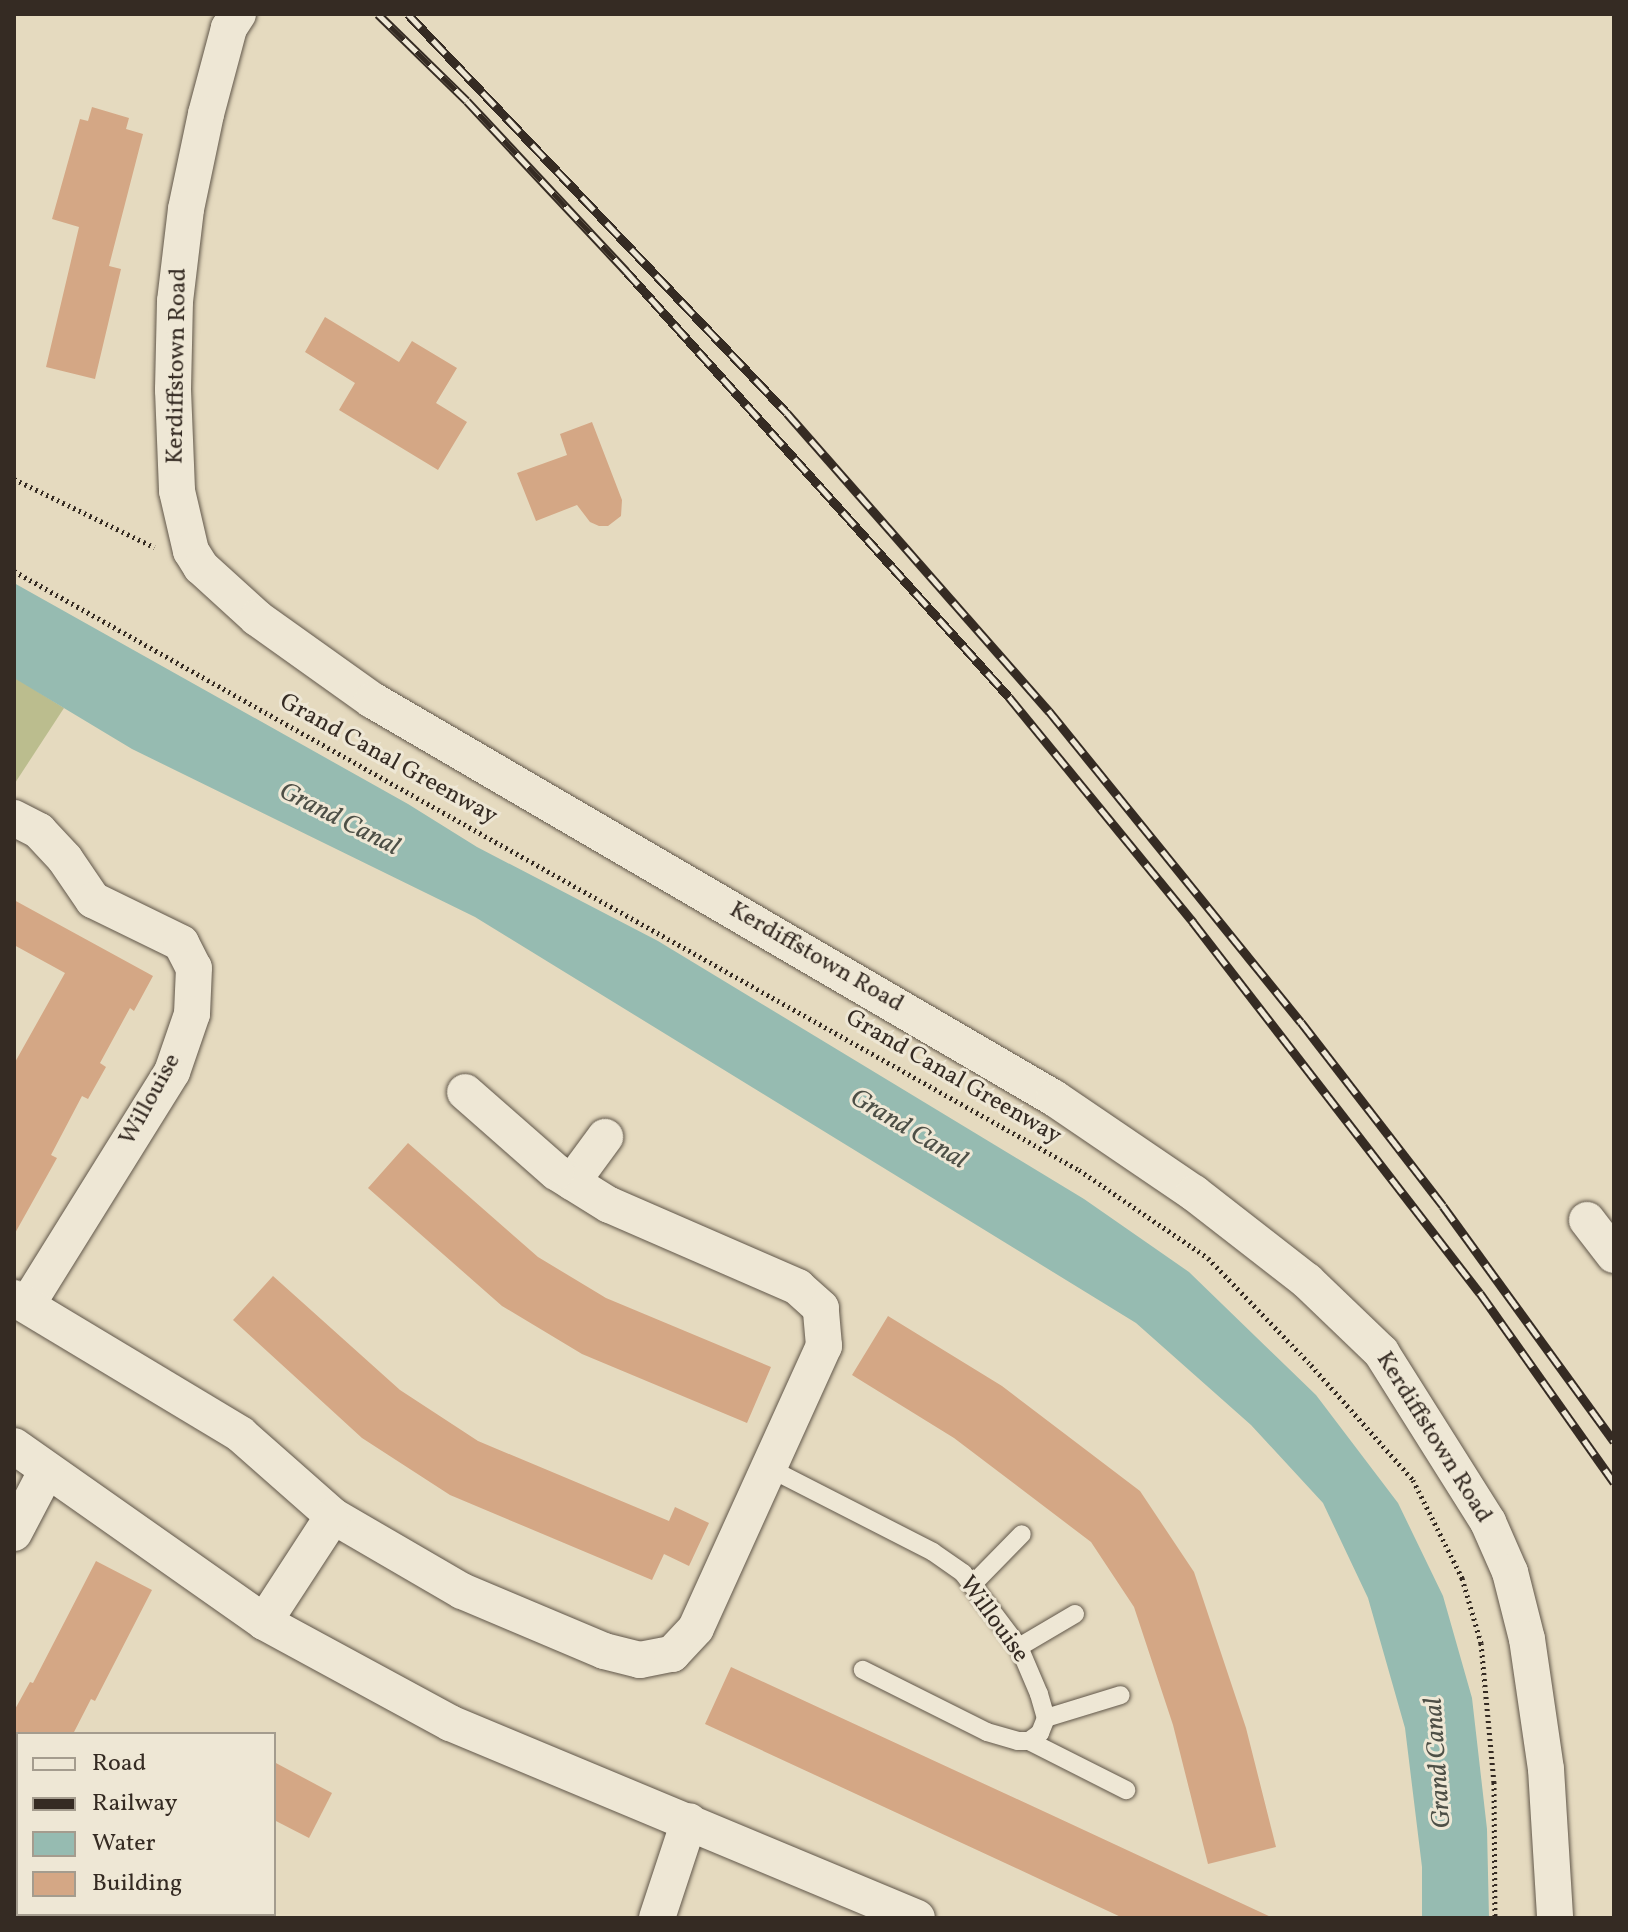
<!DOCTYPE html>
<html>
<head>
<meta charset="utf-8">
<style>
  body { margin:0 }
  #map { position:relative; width:1628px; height:1932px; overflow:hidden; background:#e5dabf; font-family:Vollkorn,serif }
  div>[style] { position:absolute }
  .green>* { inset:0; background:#bbbd8e }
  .water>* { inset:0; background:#96bbb1 }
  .building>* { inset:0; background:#d4a785 }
  .path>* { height:5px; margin-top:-2.5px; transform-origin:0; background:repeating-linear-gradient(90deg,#352b23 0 2px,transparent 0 6px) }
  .roads { filter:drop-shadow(0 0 2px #61574a) drop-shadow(0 0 2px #61574a) }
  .lane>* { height:18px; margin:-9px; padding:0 9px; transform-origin:9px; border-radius:9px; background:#eee7d5 }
  .street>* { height:36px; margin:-18px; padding:0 18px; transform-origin:18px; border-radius:18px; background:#eee7d5 }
  .rail>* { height:9px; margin-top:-4.5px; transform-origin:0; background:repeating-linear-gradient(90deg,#eee7d5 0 18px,#352b23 0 36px); box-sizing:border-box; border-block:2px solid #352b23 }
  span { translate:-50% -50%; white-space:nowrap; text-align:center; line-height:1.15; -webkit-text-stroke:6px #eee7d5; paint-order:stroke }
  .street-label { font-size:24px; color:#352b23 }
  .water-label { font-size:26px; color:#4d4f46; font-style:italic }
  .frame { position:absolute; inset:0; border:16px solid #352b23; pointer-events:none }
  .legend { position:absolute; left:16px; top:1732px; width:260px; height:184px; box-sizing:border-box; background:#eee7d5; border:2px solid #a49c8e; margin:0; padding:10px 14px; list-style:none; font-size:24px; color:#352b23 }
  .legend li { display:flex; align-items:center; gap:16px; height:40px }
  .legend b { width:40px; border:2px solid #a49c8e }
</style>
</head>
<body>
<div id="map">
  <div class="green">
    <div style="clip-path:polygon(14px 677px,64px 708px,15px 783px,14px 782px)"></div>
  </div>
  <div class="water">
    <div style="clip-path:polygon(14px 583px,408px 804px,477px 847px,658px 941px,1084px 1199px,1189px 1272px,1316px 1395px,1398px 1503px,1443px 1596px,1472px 1698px,1487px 1829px,1489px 1918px,1422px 1918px,1422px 1867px,1405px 1728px,1368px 1598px,1323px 1503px,1251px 1425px,1136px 1323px,475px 917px,132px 749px,14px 678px)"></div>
  </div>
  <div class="building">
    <div style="clip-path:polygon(92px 107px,129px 118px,126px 129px,143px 134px,109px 266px,121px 269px,95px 379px,46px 367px,79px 227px,52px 219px,80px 119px,88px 121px)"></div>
    <div style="clip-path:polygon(325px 317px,399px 362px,412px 341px,457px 368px,436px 403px,467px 422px,438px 470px,339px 410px,355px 383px,305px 352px)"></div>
    <div style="clip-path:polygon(592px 422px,622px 500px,621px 516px,608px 526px,599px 526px,590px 522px,577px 505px,536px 521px,517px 473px,567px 455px,560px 434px)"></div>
    <div style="clip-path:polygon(14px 900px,153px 976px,134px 1011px,130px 1008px,100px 1063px,106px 1067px,88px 1099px,82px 1096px,51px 1155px,57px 1158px,14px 1235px,14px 1064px,65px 973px,14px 945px)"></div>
    <div style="clip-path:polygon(408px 1143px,538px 1257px,606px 1298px,771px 1367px,747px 1423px,582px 1354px,502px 1306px,368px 1188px)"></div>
    <div style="clip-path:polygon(273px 1276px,400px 1390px,478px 1441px,669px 1521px,675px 1507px,709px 1523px,689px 1566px,664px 1554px,652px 1580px,450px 1495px,362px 1438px,233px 1320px)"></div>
    <div style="clip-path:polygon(888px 1316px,1002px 1386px,1140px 1491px,1194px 1572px,1246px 1728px,1276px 1847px,1208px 1864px,1173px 1725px,1134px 1607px,1091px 1542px,954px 1438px,852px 1375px)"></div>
    <div style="clip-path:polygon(96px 1561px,152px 1590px,95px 1701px,91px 1699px,73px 1734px,14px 1734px,14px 1711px,30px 1682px,33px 1683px)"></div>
    <div style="clip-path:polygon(731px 1667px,1071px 1824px,1273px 1918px,1123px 1918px,1033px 1876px,705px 1724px)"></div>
    <div style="clip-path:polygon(274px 1762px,332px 1793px,309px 1838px,274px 1820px)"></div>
  </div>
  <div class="path">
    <div style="left:14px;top:479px;width:156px;rotate:25.9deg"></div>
    <div style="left:14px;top:571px;width:1222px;rotate:29.36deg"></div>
    <div style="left:1079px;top:1170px;width:156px;rotate:34.3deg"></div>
    <div style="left:1208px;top:1258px;width:149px;rotate:46.1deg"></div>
    <div style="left:1311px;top:1365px;width:154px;rotate:48.4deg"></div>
    <div style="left:1413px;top:1480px;width:110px;rotate:63.4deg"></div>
    <div style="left:1462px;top:1578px;width:68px;rotate:73.7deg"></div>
    <div style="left:1481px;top:1643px;width:140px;rotate:84.7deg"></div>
    <div style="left:1494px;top:1782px;width:136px;rotate:89.6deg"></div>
  </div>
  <div class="roads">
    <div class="lane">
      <div style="left:769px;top:1468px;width:184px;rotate:27.1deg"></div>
      <div style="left:933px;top:1552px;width:37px;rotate:35deg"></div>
      <div style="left:963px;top:1573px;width:93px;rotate:52.9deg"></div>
      <div style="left:1019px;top:1647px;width:51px;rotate:66.9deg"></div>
      <div style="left:1039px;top:1694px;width:25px;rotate:74deg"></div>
      <div style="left:1046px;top:1718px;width:16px;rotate:112deg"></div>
      <div style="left:1040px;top:1733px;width:14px;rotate:144deg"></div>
      <div style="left:1029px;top:1741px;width:11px;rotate:180deg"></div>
      <div style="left:1018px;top:1741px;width:32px;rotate:-164deg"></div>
      <div style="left:987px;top:1732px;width:139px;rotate:-153.4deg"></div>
      <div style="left:972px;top:1585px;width:71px;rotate:-45.6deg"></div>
      <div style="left:1019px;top:1647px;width:65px;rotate:-30.5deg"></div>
      <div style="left:1046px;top:1718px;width:78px;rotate:-17deg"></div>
      <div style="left:1029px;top:1741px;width:109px;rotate:26.8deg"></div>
    </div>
    <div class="street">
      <div style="left:238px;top:14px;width:17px;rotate:123deg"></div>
      <div style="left:229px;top:28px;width:89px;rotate:105deg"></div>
      <div style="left:206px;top:114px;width:97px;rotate:101.9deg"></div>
      <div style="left:186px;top:209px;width:93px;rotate:96.8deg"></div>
      <div style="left:175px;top:301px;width:89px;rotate:91.3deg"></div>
      <div style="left:173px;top:390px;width:101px;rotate:87.7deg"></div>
      <div style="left:177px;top:491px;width:62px;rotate:76.9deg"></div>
      <div style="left:191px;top:551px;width:19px;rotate:58deg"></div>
      <div style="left:201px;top:567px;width:76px;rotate:42.3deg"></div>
      <div style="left:257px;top:618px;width:141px;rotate:35.5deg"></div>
      <div style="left:372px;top:700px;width:790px;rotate:30.27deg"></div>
      <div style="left:1054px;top:1098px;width:169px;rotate:34.2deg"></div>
      <div style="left:1194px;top:1193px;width:143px;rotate:37.9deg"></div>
      <div style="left:1307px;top:1281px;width:103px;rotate:43.8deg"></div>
      <div style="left:1381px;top:1352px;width:201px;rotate:57.8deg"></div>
      <div style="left:1488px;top:1522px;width:55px;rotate:66.3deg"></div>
      <div style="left:1510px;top:1572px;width:69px;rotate:75.8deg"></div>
      <div style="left:1527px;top:1639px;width:131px;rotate:81.7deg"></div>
      <div style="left:1546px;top:1769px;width:149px;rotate:86.5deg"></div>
      <div style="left:14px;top:818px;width:28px;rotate:27deg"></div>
      <div style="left:39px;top:831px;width:38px;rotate:47deg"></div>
      <div style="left:65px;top:859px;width:50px;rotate:55.7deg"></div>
      <div style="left:93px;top:900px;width:98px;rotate:26deg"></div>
      <div style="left:181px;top:943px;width:28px;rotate:63deg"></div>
      <div style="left:194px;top:968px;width:46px;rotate:92.5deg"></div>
      <div style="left:192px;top:1014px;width:61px;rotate:109deg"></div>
      <div style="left:172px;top:1072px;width:274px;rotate:121.9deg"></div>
      <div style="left:572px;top:1182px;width:56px;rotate:-53.7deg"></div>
      <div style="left:1587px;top:1220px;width:44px;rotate:52.4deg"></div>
      <div style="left:14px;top:1298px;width:264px;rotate:31deg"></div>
      <div style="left:240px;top:1434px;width:124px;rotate:41.4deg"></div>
      <div style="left:333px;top:1516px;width:149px;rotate:30.2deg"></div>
      <div style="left:462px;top:1591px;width:154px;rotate:22.9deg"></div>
      <div style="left:604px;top:1651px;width:37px;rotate:14deg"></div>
      <div style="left:640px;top:1660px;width:33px;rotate:-11deg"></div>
      <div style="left:672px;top:1654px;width:35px;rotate:-47deg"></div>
      <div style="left:696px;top:1628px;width:310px;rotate:-65.6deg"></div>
      <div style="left:824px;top:1346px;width:38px;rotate:-95deg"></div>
      <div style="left:821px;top:1308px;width:31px;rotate:-138deg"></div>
      <div style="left:798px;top:1287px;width:206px;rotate:-156.5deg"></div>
      <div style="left:609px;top:1205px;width:62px;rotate:-148.1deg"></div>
      <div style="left:556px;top:1172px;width:121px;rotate:-138.7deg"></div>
      <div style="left:14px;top:1446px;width:306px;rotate:35.1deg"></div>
      <div style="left:264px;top:1622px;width:212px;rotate:28.5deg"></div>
      <div style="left:450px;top:1723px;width:506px;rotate:22.66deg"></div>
      <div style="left:14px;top:1533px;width:71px;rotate:-62.4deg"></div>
      <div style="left:264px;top:1622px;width:126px;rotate:-56.9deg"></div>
      <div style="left:657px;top:1918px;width:102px;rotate:-71.7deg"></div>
    </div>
  </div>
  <div class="rail">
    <div style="left:378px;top:14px;width:124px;rotate:44.3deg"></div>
    <div style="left:467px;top:101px;width:233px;rotate:46.9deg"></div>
    <div style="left:626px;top:271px;width:573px;rotate:48.04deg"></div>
    <div style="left:1009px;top:697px;width:291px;rotate:50.7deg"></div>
    <div style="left:1193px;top:922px;width:469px;rotate:52.3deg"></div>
    <div style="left:1480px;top:1293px;width:232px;rotate:54.7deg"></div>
    <div style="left:408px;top:14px;width:550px;rotate:46.47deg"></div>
    <div style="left:787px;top:413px;width:397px;rotate:48.7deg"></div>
    <div style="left:1049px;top:711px;width:400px;rotate:51deg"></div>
    <div style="left:1301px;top:1022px;width:232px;rotate:52.3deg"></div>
    <div style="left:1443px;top:1206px;width:291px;rotate:54deg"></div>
  </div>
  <div class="street-label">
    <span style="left:178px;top:366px;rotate:-89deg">Kerdiffstown Road</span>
    <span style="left:388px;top:760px;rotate:29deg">Grand Canal Greenway</span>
    <span style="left:816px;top:958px;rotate:30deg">Kerdiffstown Road</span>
    <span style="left:953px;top:1078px;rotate:30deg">Grand Canal Greenway</span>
    <span style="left:151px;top:1100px;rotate:-61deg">Willouise</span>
    <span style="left:1433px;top:1438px;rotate:58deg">Kerdiffstown Road</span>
    <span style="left:993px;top:1620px;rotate:54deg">Willouise</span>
  </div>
  <div class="water-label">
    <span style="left:339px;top:820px;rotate:27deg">Grand Canal</span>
    <span style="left:908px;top:1130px;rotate:31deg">Grand Canal</span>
    <span style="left:1439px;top:1763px;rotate:-94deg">Grand Canal</span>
  </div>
  <div class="frame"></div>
  <ul class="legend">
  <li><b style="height:10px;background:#eee7d5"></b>Road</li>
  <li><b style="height:10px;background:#352b23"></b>Railway</li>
  <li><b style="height:22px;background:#96bbb1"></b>Water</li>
  <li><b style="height:22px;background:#d4a785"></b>Building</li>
  </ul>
</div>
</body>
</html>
